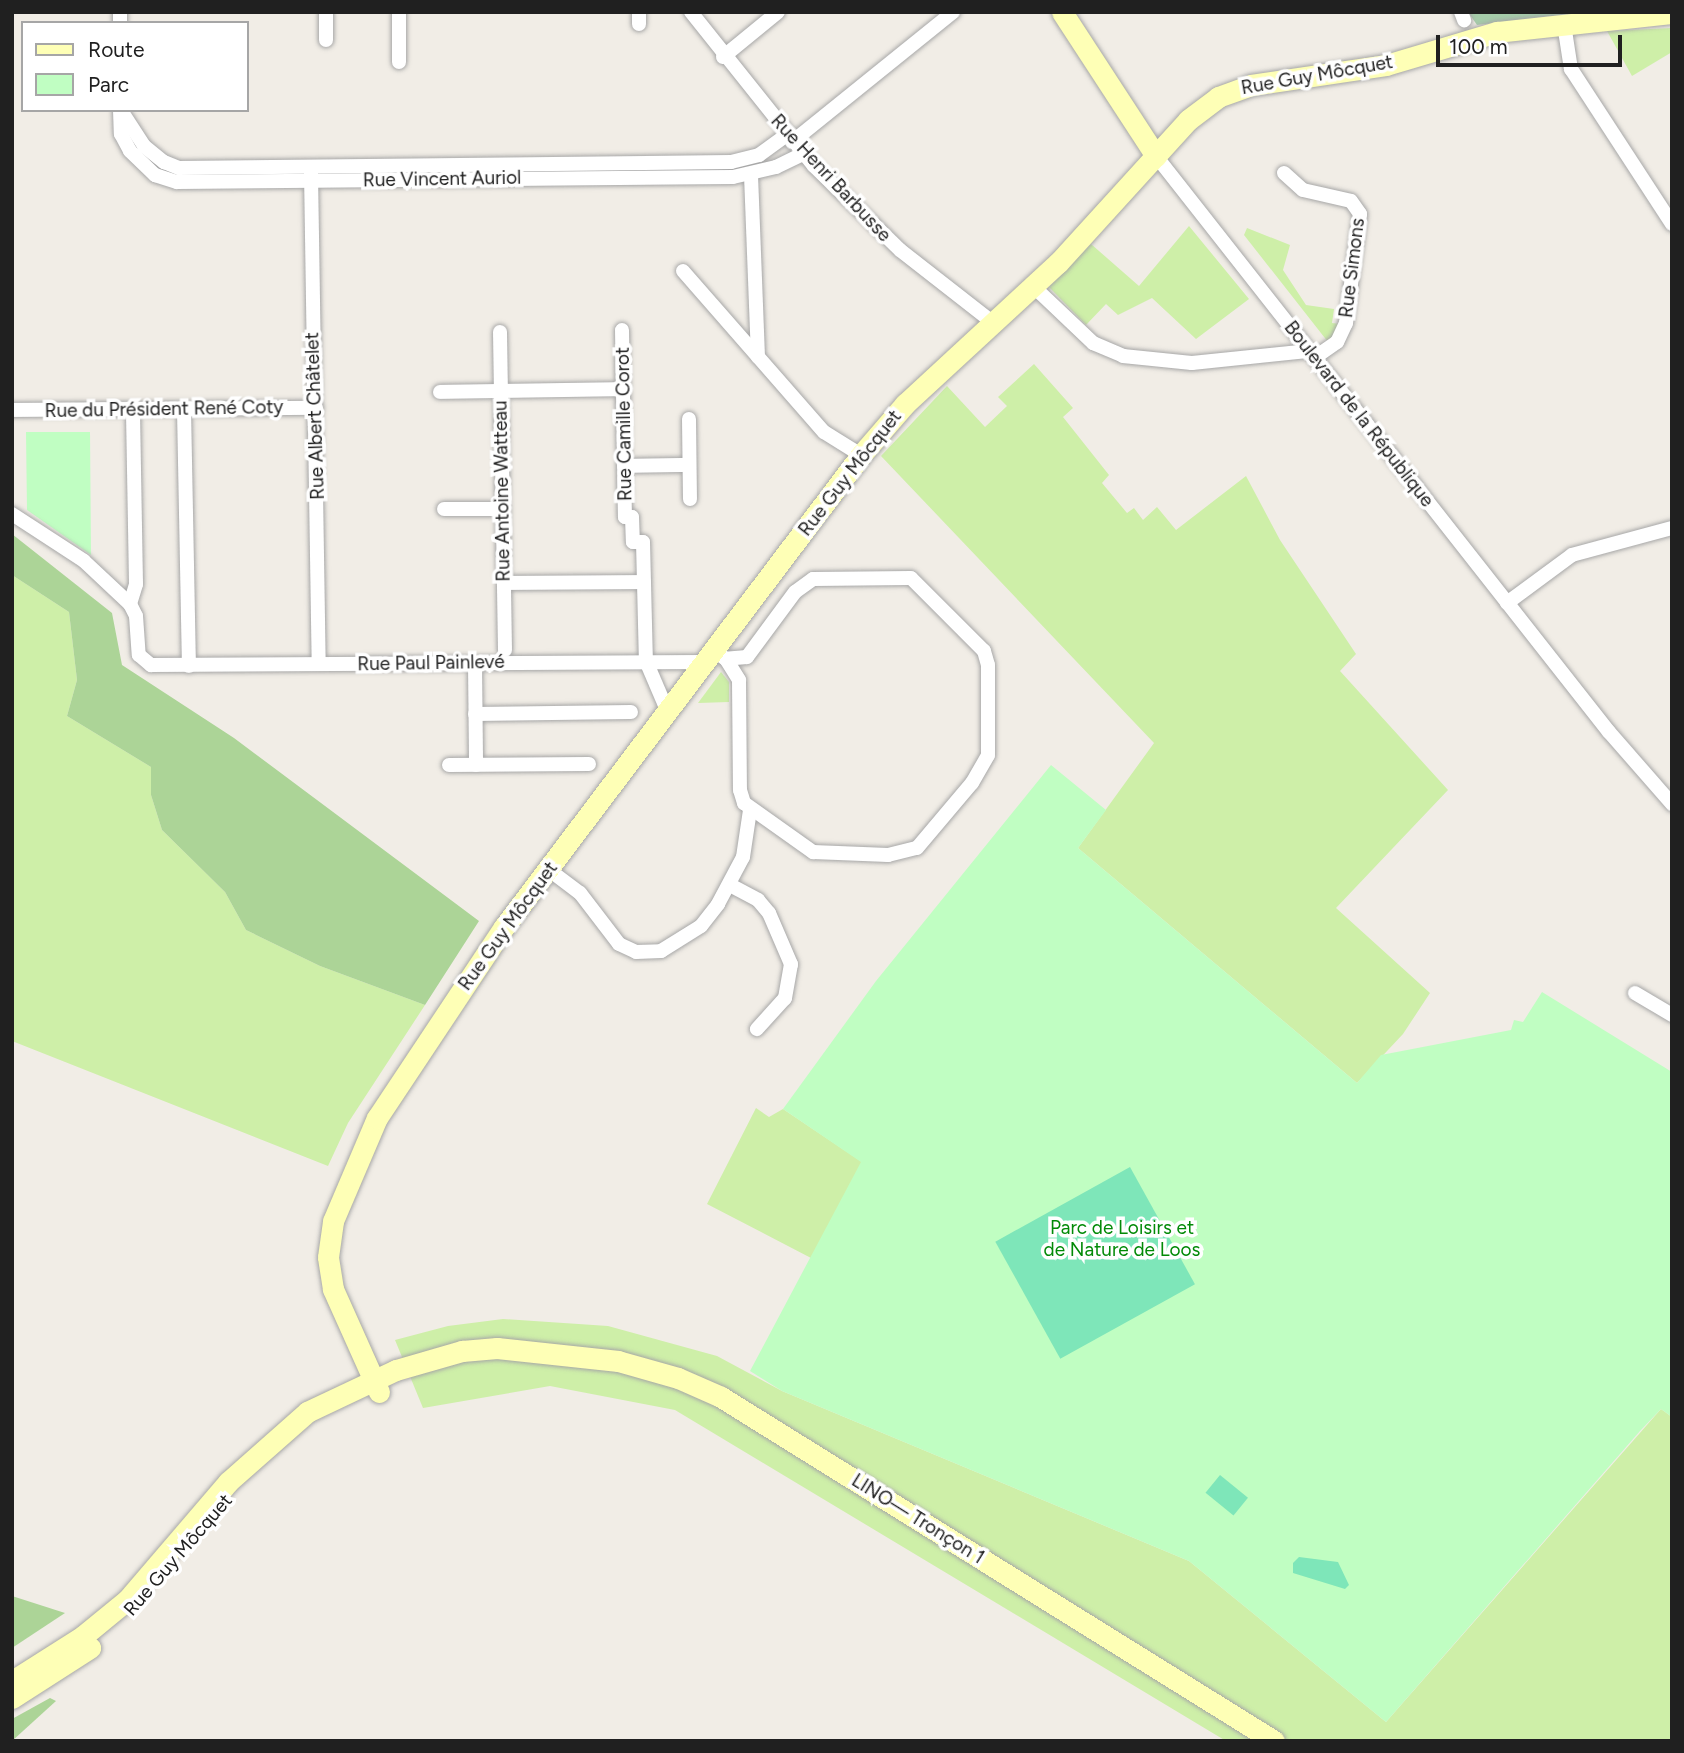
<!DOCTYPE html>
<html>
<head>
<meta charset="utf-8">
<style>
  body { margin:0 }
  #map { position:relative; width:1684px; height:1753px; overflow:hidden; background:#f1ede6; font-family:Figtree,sans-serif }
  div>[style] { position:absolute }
  .grass>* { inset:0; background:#ceefa8 }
  .forest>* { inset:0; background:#acd497 }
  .cemetery>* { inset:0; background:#a5cca9 }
  .park>* { inset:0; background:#c0fec2 }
  .pitch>* { inset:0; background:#7ee6b9; transform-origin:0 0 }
  .roads { filter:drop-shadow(0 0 2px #a7a7a7) drop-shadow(0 0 2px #a7a7a7) }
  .street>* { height:14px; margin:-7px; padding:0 7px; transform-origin:7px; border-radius:7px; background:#fff }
  .secondary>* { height:21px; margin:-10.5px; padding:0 10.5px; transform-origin:10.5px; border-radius:10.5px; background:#feffb6 }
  span { translate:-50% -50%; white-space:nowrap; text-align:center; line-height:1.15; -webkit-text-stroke:7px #fff; paint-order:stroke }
  .street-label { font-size:19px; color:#202020 }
  .park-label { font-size:19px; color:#028a07 }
  .frame { position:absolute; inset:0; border:14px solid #202020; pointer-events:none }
  .legend { position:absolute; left:21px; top:21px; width:228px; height:91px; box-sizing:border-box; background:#fff; border:2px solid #a6a6a6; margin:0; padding:9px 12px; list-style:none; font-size:21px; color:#202020 }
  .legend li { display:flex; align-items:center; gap:14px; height:35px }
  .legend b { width:35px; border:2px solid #a6a6a6 }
  .scale { position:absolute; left:1436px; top:35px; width:186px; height:32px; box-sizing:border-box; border:4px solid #202020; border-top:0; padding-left:9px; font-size:21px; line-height:24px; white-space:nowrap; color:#202020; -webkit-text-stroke:5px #fff; paint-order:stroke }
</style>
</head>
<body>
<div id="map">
  <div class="grass">
    <div style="clip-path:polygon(1672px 28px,1672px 52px,1632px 76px,1607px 31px)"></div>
    <div style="clip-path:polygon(1189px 226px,1249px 299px,1196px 339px,1152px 298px,1118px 315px,1106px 304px,1086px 325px,1049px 287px,1091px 244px,1139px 286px)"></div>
    <div style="clip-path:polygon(1247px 228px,1290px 245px,1283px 270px,1306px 305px,1334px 309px,1332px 323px,1340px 324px,1336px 336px,1328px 342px,1244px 235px)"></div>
    <div style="clip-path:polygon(1034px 364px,1073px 408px,1063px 417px,1109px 475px,1102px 483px,1127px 513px,1134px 508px,1143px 520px,1157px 507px,1176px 530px,1246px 476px,1280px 540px,1356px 654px,1340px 671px,1448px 790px,1336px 908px,1430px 993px,1403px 1034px,1357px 1083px,1078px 848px,1154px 743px,881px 456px,947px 386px,985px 427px,1007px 406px,998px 397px)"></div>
    <div style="clip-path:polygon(12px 575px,69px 612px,77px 680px,67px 716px,151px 767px,151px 795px,162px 830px,225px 892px,246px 930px,320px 966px,425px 1005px,348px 1123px,328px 1166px,12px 1041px)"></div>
    <div style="clip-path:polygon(721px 672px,729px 682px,729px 702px,698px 703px)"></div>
    <div style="clip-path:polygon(756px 1108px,769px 1117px,783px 1109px,862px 1162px,811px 1258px,707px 1204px)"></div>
    <div style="clip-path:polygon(503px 1319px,608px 1326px,717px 1356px,782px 1391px,1189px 1561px,1386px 1722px,1661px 1409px,1672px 1417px,1672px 1741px,1226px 1741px,675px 1410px,550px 1386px,423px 1408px,395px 1340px,448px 1326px)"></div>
  </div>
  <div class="forest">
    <div style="clip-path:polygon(12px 534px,112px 613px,122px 665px,234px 738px,479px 921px,425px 1005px,320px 966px,246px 930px,225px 892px,162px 830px,151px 795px,151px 767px,67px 716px,77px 680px,69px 612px,12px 575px)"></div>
    <div style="clip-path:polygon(12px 1596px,65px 1613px,12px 1648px)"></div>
    <div style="clip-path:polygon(50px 1698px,56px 1701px,12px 1741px,12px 1719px)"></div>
  </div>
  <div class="cemetery">
    <div style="clip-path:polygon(1468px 12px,1586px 12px,1477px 25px)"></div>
  </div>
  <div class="park">
    <div style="clip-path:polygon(26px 432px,90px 432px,91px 555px,27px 510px)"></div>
    <div style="clip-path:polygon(1051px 765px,1106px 810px,1078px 848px,1357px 1083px,1381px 1055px,1511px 1030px,1514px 1020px,1523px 1022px,1542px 992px,1672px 1072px,1672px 1417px,1661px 1409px,1640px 1431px,1386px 1722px,1189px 1561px,782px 1391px,750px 1371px,861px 1162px,783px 1109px,876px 981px)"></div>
  </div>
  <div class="pitch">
    <div style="left:1130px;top:1167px;width:134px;height:154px;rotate:61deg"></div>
    <div style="left:1220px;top:1475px;width:36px;height:23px;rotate:39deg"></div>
    <div style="clip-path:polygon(1299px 1557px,1338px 1562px,1349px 1585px,1345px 1589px,1293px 1573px,1293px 1563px)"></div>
  </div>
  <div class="roads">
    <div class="street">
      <div style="left:120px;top:12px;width:11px;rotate:90deg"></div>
      <div style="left:326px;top:12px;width:28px;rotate:90deg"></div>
      <div style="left:399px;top:12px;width:50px;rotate:90deg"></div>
      <div style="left:639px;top:12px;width:12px;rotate:90deg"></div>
      <div style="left:691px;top:12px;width:197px;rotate:51.4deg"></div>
      <div style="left:814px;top:166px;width:120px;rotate:44.3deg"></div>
      <div style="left:900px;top:250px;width:117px;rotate:38deg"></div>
      <div style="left:1461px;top:12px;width:9px;rotate:69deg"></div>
      <div style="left:1564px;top:24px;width:46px;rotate:81.2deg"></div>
      <div style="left:1571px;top:69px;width:185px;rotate:56.9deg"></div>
      <div style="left:723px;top:57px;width:71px;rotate:-39.3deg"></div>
      <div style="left:120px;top:110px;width:24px;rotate:88deg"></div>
      <div style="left:121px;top:134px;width:19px;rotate:62deg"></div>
      <div style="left:130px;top:151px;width:35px;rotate:44deg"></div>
      <div style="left:155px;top:175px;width:23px;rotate:18deg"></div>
      <div style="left:177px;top:182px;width:556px;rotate:-0.52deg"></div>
      <div style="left:733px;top:177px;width:44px;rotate:-13.1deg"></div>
      <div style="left:776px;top:167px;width:30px;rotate:-26deg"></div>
      <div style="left:124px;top:115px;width:37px;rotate:57deg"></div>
      <div style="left:144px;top:146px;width:26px;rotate:39deg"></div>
      <div style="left:164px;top:162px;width:16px;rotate:22deg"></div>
      <div style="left:179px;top:168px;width:552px;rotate:-0.62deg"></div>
      <div style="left:731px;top:162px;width:29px;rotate:-14deg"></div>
      <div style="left:759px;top:155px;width:34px;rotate:-36deg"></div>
      <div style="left:792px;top:142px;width:207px;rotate:-38.9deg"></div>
      <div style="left:1156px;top:156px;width:733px;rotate:51.82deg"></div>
      <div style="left:1609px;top:732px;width:96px;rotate:48.8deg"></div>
      <div style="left:311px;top:173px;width:491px;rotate:89.1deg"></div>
      <div style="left:1284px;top:173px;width:25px;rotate:42deg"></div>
      <div style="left:1303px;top:190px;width:49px;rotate:12.9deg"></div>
      <div style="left:1351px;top:201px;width:16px;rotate:55deg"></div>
      <div style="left:1360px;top:214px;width:110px;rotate:97.3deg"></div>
      <div style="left:1346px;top:323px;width:21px;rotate:115deg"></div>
      <div style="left:1337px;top:342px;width:28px;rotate:145deg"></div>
      <div style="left:751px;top:175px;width:182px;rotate:87.8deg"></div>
      <div style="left:683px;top:271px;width:214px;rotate:48.8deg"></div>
      <div style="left:824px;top:432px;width:44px;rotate:31.9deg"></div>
      <div style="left:1033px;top:286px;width:83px;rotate:43.5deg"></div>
      <div style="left:1093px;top:343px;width:33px;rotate:23deg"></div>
      <div style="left:1123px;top:356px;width:69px;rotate:5.8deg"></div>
      <div style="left:1192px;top:363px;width:118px;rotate:-5.9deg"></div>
      <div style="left:622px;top:330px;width:187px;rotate:89.1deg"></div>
      <div style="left:625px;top:517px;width:7px"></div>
      <div style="left:632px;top:517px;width:25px;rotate:88deg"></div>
      <div style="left:633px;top:542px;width:10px"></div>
      <div style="left:643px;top:542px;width:119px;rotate:88.6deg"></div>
      <div style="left:500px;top:332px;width:318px;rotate:89.1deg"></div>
      <div style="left:440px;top:392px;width:183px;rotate:-0.9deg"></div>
      <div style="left:184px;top:409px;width:257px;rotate:88.9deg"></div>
      <div style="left:12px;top:410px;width:304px;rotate:-0.4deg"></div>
      <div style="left:689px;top:419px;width:80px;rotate:89.3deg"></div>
      <div style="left:624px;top:466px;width:65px;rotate:-0.9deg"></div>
      <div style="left:444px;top:509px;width:59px"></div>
      <div style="left:12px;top:514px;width:86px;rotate:33.1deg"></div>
      <div style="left:84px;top:561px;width:63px;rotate:43.1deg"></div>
      <div style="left:130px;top:604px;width:13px;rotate:63deg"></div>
      <div style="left:136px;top:616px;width:39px;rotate:86deg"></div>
      <div style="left:139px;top:655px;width:16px;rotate:40deg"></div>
      <div style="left:151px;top:665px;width:553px;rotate:-0.31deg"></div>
      <div style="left:504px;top:583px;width:140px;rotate:-0.4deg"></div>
      <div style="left:1507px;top:603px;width:81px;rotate:-36.4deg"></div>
      <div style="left:1572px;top:555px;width:104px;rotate:-15.1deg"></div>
      <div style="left:130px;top:604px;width:21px;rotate:-73deg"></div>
      <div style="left:136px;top:584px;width:175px;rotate:-91deg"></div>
      <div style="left:713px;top:650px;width:16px;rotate:35deg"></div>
      <div style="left:726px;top:659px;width:25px;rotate:58deg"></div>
      <div style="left:739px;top:680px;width:110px;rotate:89.5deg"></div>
      <div style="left:740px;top:790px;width:14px;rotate:73deg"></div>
      <div style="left:744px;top:803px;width:85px;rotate:35.4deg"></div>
      <div style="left:813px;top:852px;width:75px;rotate:2.3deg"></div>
      <div style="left:888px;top:855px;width:30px;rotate:-14deg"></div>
      <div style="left:917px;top:848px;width:85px;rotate:-49.8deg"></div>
      <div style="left:972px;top:783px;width:32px;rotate:-60deg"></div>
      <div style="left:988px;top:755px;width:90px;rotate:-90deg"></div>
      <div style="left:988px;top:665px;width:15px;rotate:-106deg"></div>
      <div style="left:984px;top:651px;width:103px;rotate:-135deg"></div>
      <div style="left:911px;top:578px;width:98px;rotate:179.4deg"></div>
      <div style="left:813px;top:579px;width:22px;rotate:144deg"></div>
      <div style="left:795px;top:592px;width:81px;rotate:126.4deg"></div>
      <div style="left:747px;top:657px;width:21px;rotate:175deg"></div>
      <div style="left:646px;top:661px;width:53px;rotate:66.8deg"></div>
      <div style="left:475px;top:663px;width:102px;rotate:89.4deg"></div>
      <div style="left:475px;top:714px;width:156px;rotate:-0.7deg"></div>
      <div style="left:449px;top:765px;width:140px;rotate:-0.4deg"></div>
      <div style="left:548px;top:869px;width:40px;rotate:37deg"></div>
      <div style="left:580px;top:893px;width:64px;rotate:52.6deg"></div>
      <div style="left:619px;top:944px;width:19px;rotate:25deg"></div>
      <div style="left:636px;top:952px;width:25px;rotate:-2deg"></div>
      <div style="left:661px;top:951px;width:47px;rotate:-32deg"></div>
      <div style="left:701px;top:926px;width:28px;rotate:-52deg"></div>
      <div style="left:718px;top:904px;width:53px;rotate:-62deg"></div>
      <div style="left:743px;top:857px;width:48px;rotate:-81.5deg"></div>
      <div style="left:730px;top:885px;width:32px;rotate:28deg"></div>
      <div style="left:758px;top:900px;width:17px;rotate:50deg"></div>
      <div style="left:769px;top:913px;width:56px;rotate:66.7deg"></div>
      <div style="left:791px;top:964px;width:35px;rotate:100deg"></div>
      <div style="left:785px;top:998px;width:42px;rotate:132.1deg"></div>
      <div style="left:1635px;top:993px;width:43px;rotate:30.7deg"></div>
    </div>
    <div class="secondary">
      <div style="left:1062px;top:12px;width:172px;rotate:56.9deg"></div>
      <div style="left:379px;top:1392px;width:113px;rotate:-114.1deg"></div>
      <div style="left:333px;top:1289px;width:32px;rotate:-99deg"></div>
      <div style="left:328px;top:1257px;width:36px;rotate:-82deg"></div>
      <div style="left:333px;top:1221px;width:112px;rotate:-66.9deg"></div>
      <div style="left:377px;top:1118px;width:229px;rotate:-56.4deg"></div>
      <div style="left:504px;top:927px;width:592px;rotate:-52.9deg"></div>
      <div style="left:861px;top:455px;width:67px;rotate:-49.2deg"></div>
      <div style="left:905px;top:404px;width:208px;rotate:-42.7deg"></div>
      <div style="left:1058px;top:263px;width:193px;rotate:-47.7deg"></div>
      <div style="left:1188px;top:120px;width:38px;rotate:-37deg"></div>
      <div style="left:1218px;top:97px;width:35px;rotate:-20deg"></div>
      <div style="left:1251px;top:85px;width:136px;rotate:-8.4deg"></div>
      <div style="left:1386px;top:65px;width:116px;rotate:-16.6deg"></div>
      <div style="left:1497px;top:32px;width:176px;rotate:-6.2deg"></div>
      <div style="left:12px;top:1681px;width:84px;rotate:-32.4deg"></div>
      <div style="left:83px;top:1636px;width:57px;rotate:-39.3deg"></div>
      <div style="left:127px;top:1600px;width:155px;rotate:-49.4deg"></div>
      <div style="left:228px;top:1482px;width:106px;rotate:-41.5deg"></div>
      <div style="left:307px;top:1412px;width:98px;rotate:-25.3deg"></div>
      <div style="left:396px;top:1370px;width:69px;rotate:-16.1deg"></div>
      <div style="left:462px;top:1351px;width:35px;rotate:-5deg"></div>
      <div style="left:497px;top:1348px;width:122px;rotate:6.1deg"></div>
      <div style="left:618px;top:1361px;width:62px;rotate:15.8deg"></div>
      <div style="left:678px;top:1378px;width:47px;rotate:23.8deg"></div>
      <div style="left:721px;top:1397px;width:651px;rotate:31.88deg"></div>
      <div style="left:12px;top:1698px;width:93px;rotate:-32.7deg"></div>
    </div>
  </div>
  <div class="street-label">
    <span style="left:1317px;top:75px;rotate:-10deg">Rue Guy Môcquet</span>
    <span style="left:831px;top:178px;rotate:47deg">Rue Henri Barbusse</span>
    <span style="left:442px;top:179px;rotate:-1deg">Rue Vincent Auriol</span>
    <span style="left:1352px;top:268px;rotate:-83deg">Rue Simons</span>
    <span style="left:164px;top:409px;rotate:-1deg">Rue du Président René Coty</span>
    <span style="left:1359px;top:414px;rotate:52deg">Boulevard de la République</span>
    <span style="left:315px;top:416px;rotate:-92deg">Rue Albert Châtelet</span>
    <span style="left:624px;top:424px;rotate:-91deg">Rue Camille Corot</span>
    <span style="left:850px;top:473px;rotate:-52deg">Rue Guy Môcquet</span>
    <span style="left:502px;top:491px;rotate:-91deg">Rue Antoine Watteau</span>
    <span style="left:431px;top:663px;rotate:-1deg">Rue Paul Painlevé</span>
    <span style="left:508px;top:926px;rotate:-54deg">Rue Guy Môcquet</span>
    <span style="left:918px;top:1519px;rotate:32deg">LINO— Tronçon 1</span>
    <span style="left:178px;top:1555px;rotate:-49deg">Rue Guy Môcquet</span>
  </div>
  <div class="park-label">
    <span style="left:1122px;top:1239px">Parc de Loisirs et<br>de Nature de Loos</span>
  </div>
  <div class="frame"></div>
  <ul class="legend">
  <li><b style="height:9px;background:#feffb6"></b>Route</li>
  <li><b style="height:19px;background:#c0fec2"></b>Parc</li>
  </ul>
  <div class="scale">100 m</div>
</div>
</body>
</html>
